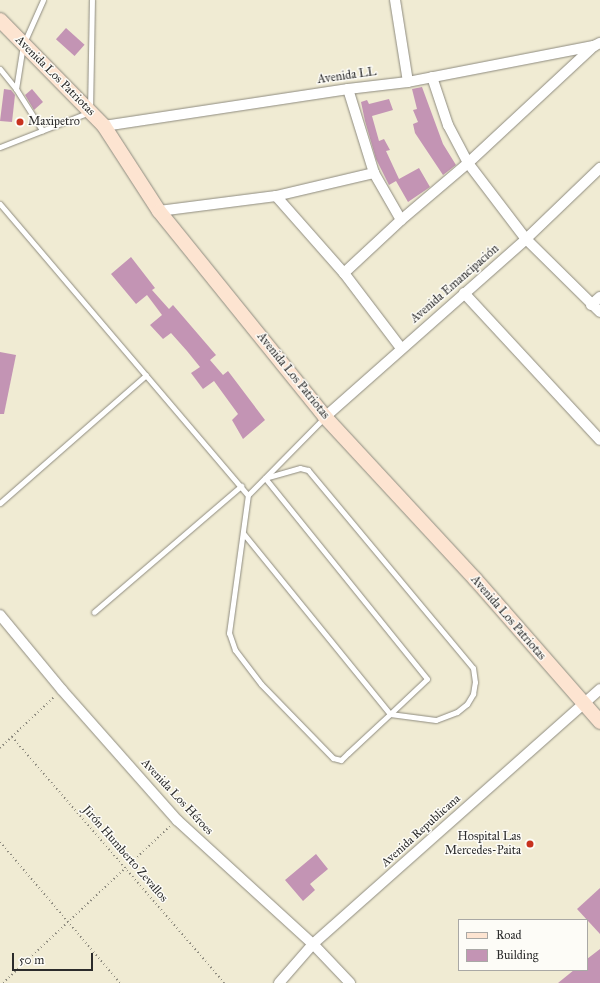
<!DOCTYPE html>
<html>
<head>
<meta charset="utf-8">
<style>
  body { margin:0 }
  #map { position:relative; width:600px; height:983px; overflow:hidden; background:#f0ebd3; font-family:"IM FELL Great Primer",serif }
  div>[style] { position:absolute }
  .building>* { inset:0; background:#c394b4; transform-origin:0 0 }
  .path>* { height:2px; margin-top:-1px; transform-origin:0; background:repeating-linear-gradient(90deg,#8e8b7f 0 1px,transparent 0 4px) }
  .roads { filter:drop-shadow(0 0 1px #8e8b7f) drop-shadow(0 0 1px #8e8b7f) }
  .lane>* { height:5px; margin:-2.5px; padding:0 2.5px; transform-origin:2.5px; border-radius:2.5px; background:#fff }
  .street>* { height:10px; margin:-5px; padding:0 5px; transform-origin:5px; border-radius:5px; background:#fff }
  .secondary>* { height:14px; margin:-7px; padding:0 7px; transform-origin:7px; border-radius:7px; background:#fde4d1 }
  .dots>* { width:11px; height:11px; translate:-50% -50%; box-sizing:border-box; border:2px solid #fdfcf7; border-radius:50% }
  span { translate:-50% -50%; white-space:nowrap; text-align:center; line-height:1.15; -webkit-text-stroke:3px #fdfcf7; paint-order:stroke }
  .street-label { font-size:12px; color:#2b2b2b }
  .poi-label { font-size:12px; color:#2b2b2b }
  .left { translate:0 -50%; text-align:left }
  .right { translate:-100% -50%; text-align:right }
  .legend { position:absolute; left:458px; top:919px; width:130px; height:52px; box-sizing:border-box; background:#fdfcf7; border:1px solid #a9a8a5; margin:0; padding:5px 7px; list-style:none; font-size:12px; color:#2b2b2b }
  .legend li { display:flex; align-items:center; gap:8px; height:20px }
  .legend b { width:20px; border:1px solid #a9a8a5 }
  .scale { position:absolute; left:12px; top:953px; width:81px; height:18px; box-sizing:border-box; border:2px solid #2b2b2b; border-top:0; padding-left:5px; font-size:12px; line-height:14px; white-space:nowrap; color:#2b2b2b; -webkit-text-stroke:3px #fdfcf7; paint-order:stroke }
</style>
</head>
<body>
<div id="map">
  <div class="building">
    <div style="left:66px;top:28px;width:25px;height:15px;rotate:42deg"></div>
    <div style="clip-path:polygon(422px 87px,443px 144px,456px 165px,443px 175px,415px 133px,413px 124px,418px 122px,413px 110px,417px 109px,412px 89px)"></div>
    <div style="clip-path:polygon(4px 89px,11px 90px,15px 95px,12px 122px,0 121px)"></div>
    <div style="clip-path:polygon(32px 89px,43px 102px,34px 110px,25px 95px)"></div>
    <div style="clip-path:polygon(389px 99px,393px 110px,372px 116px,379px 141px,384px 139px,390px 150px,386px 151px,399px 179px,419px 168px,430px 187px,408px 202px,396px 181px,389px 185px,376px 159px,365px 121px,361px 102px,367px 100px,369px 104px)"></div>
    <div style="clip-path:polygon(131px 257px,155px 288px,152px 290px,169px 309px,173px 305px,216px 355px,210px 360px,223px 375px,228px 371px,265px 420px,243px 439px,232px 420px,238px 414px,214px 381px,203px 389px,191px 373px,200px 367px,187px 351px,171px 333px,163px 339px,150px 325px,162px 315px,147px 295px,136px 304px,111px 274px)"></div>
    <div style="clip-path:polygon(0 352px,16px 355px,4px 414px,0 414px)"></div>
    <div style="clip-path:polygon(316px 854px,328px 869px,310px 884px,315px 890px,303px 901px,285px 880px)"></div>
    <div style="clip-path:polygon(600px 888px,600px 934px,577px 909px)"></div>
    <div style="clip-path:polygon(600px 949px,600px 983px,558px 983px,574px 970px,587px 970px,587px 959px)"></div>
  </div>
  <div class="path">
    <div style="left:12px;top:737px;width:325px;rotate:49.2deg"></div>
    <div style="left:0;top:748px;width:74px;rotate:-43.4deg"></div>
    <div style="left:0;top:842px;width:185px;rotate:49.6deg"></div>
    <div style="left:3px;top:983px;width:229px;rotate:-43.2deg"></div>
  </div>
  <div class="roads">
    <div class="lane">
      <div style="left:0;top:69px;width:26px;rotate:51deg"></div>
      <div style="left:16px;top:89px;width:49px;rotate:57.6deg"></div>
      <div style="left:16px;top:89px;width:45px;rotate:-81deg"></div>
      <div style="left:23px;top:45px;width:49px;rotate:-66deg"></div>
      <div style="left:0;top:147px;width:97px;rotate:-21.3deg"></div>
      <div style="left:90px;top:112px;width:112px;rotate:-89deg"></div>
      <div style="left:0;top:204px;width:382px;rotate:49.6deg"></div>
      <div style="left:0;top:503px;width:194px;rotate:-41.2deg"></div>
      <div style="left:243px;top:533px;width:233px;rotate:50.9deg"></div>
      <div style="left:390px;top:714px;width:46px;rotate:7.4deg"></div>
      <div style="left:436px;top:720px;width:22px;rotate:-21deg"></div>
      <div style="left:457px;top:712px;width:13px;rotate:-39deg"></div>
      <div style="left:467px;top:704px;width:12px;rotate:-59deg"></div>
      <div style="left:473px;top:694px;width:12px;rotate:-81deg"></div>
      <div style="left:475px;top:682px;width:14px;rotate:-98deg"></div>
      <div style="left:473px;top:668px;width:258px;rotate:-129.8deg"></div>
      <div style="left:308px;top:470px;width:8px;rotate:-166deg"></div>
      <div style="left:300px;top:468px;width:36px;rotate:164deg"></div>
      <div style="left:265px;top:478px;width:258px;rotate:51.1deg"></div>
      <div style="left:427px;top:679px;width:51px;rotate:136.6deg"></div>
      <div style="left:390px;top:714px;width:57px;rotate:137.1deg"></div>
      <div style="left:348px;top:753px;width:10px;rotate:135deg"></div>
      <div style="left:341px;top:760px;width:8px;rotate:-166deg"></div>
      <div style="left:333px;top:758px;width:103px;rotate:-134.2deg"></div>
      <div style="left:261px;top:684px;width:43px;rotate:-127.4deg"></div>
      <div style="left:235px;top:650px;width:18px;rotate:-109deg"></div>
      <div style="left:229px;top:633px;width:139px;rotate:-82.2deg"></div>
      <div style="left:248px;top:495px;width:108px;rotate:-45.4deg"></div>
      <div style="left:94px;top:612px;width:194px;rotate:-40.6deg"></div>
    </div>
    <div class="street">
      <div style="left:395px;top:0;width:83px;rotate:81deg"></div>
      <div style="left:432px;top:77px;width:51px;rotate:71.6deg"></div>
      <div style="left:448px;top:125px;width:43px;rotate:62.2deg"></div>
      <div style="left:468px;top:163px;width:96px;rotate:52.7deg"></div>
      <div style="left:526px;top:239px;width:104px;rotate:44.6deg"></div>
      <div style="left:348px;top:89px;width:88px;rotate:72.8deg"></div>
      <div style="left:374px;top:173px;width:54px;rotate:60.1deg"></div>
      <div style="left:104px;top:126px;width:247px;rotate:-8.6deg"></div>
      <div style="left:348px;top:89px;width:60px;rotate:-6.7deg"></div>
      <div style="left:408px;top:82px;width:189px;rotate:-11deg"></div>
      <div style="left:276px;top:196px;width:103px;rotate:48.6deg"></div>
      <div style="left:344px;top:273px;width:94px;rotate:52.8deg"></div>
      <div style="left:159px;top:211px;width:118px;rotate:-7.3deg"></div>
      <div style="left:276px;top:196px;width:101px;rotate:-13.2deg"></div>
      <div style="left:344px;top:273px;width:78px;rotate:-42.9deg"></div>
      <div style="left:401px;top:220px;width:88px;rotate:-40.4deg"></div>
      <div style="left:468px;top:163px;width:172px;rotate:-42.9deg"></div>
      <div style="left:594px;top:46px;width:7px;rotate:-27deg"></div>
      <div style="left:464px;top:293px;width:200px;rotate:47.2deg"></div>
      <div style="left:591px;top:305px;width:12px;rotate:-42deg"></div>
      <div style="left:325px;top:417px;width:268px;rotate:-41.5deg"></div>
      <div style="left:526px;top:239px;width:103px;rotate:-43.8deg"></div>
      <div style="left:0;top:615px;width:97px;rotate:50.4deg"></div>
      <div style="left:62px;top:690px;width:174px;rotate:48.5deg"></div>
      <div style="left:177px;top:820px;width:184px;rotate:42.4deg"></div>
      <div style="left:313px;top:944px;width:54px;rotate:46.5deg"></div>
      <div style="left:279px;top:983px;width:52px;rotate:-48.9deg"></div>
      <div style="left:313px;top:944px;width:384px;rotate:-41.6deg"></div>
    </div>
    <div class="secondary">
      <div style="left:0;top:20px;width:148px;rotate:45.5deg"></div>
      <div style="left:104px;top:126px;width:101px;rotate:57.1deg"></div>
      <div style="left:159px;top:211px;width:265px;rotate:51.1deg"></div>
      <div style="left:325px;top:417px;width:221px;rotate:47.2deg"></div>
      <div style="left:475px;top:579px;width:190px;rotate:48.8deg"></div>
    </div>
  </div>
  <div class="dots">
    <div style="left:20px;top:122px;background:#c8321e"></div>
    <div style="left:530px;top:844px;background:#c8321e"></div>
  </div>
  <div class="street-label">
    <span style="left:55px;top:76px;rotate:45deg">Avenida Los Patriotas</span>
    <span style="left:347px;top:76px;rotate:-8deg">Avenida LL</span>
    <span style="left:455px;top:284px;rotate:-41deg">Avenida Emancipación</span>
    <span style="left:293px;top:376px;rotate:51deg">Avenida Los Patriotas</span>
    <span style="left:508px;top:618px;rotate:49deg">Avenida Los Patriotas</span>
    <span style="left:177px;top:797px;rotate:47deg">Avenida Los Héroes</span>
    <span style="left:421px;top:831px;rotate:-42deg">Avenida Republicana</span>
    <span style="left:125px;top:854px;rotate:49deg">Jirón Humberto Zevallos</span>
  </div>
  <div class="poi-label">
    <span class="left" style="left:28px;top:122px">Maxipetro</span>
    <span class="right" style="left:521px;top:844px">Hospital Las<br>Mercedes-Paita</span>
  </div>
  <ul class="legend">
  <li><b style="height:5px;background:#fde4d1"></b>Road</li>
  <li><b style="height:11px;background:#c394b4"></b>Building</li>
  </ul>
  <div class="scale">50 m</div>
</div>
</body>
</html>
